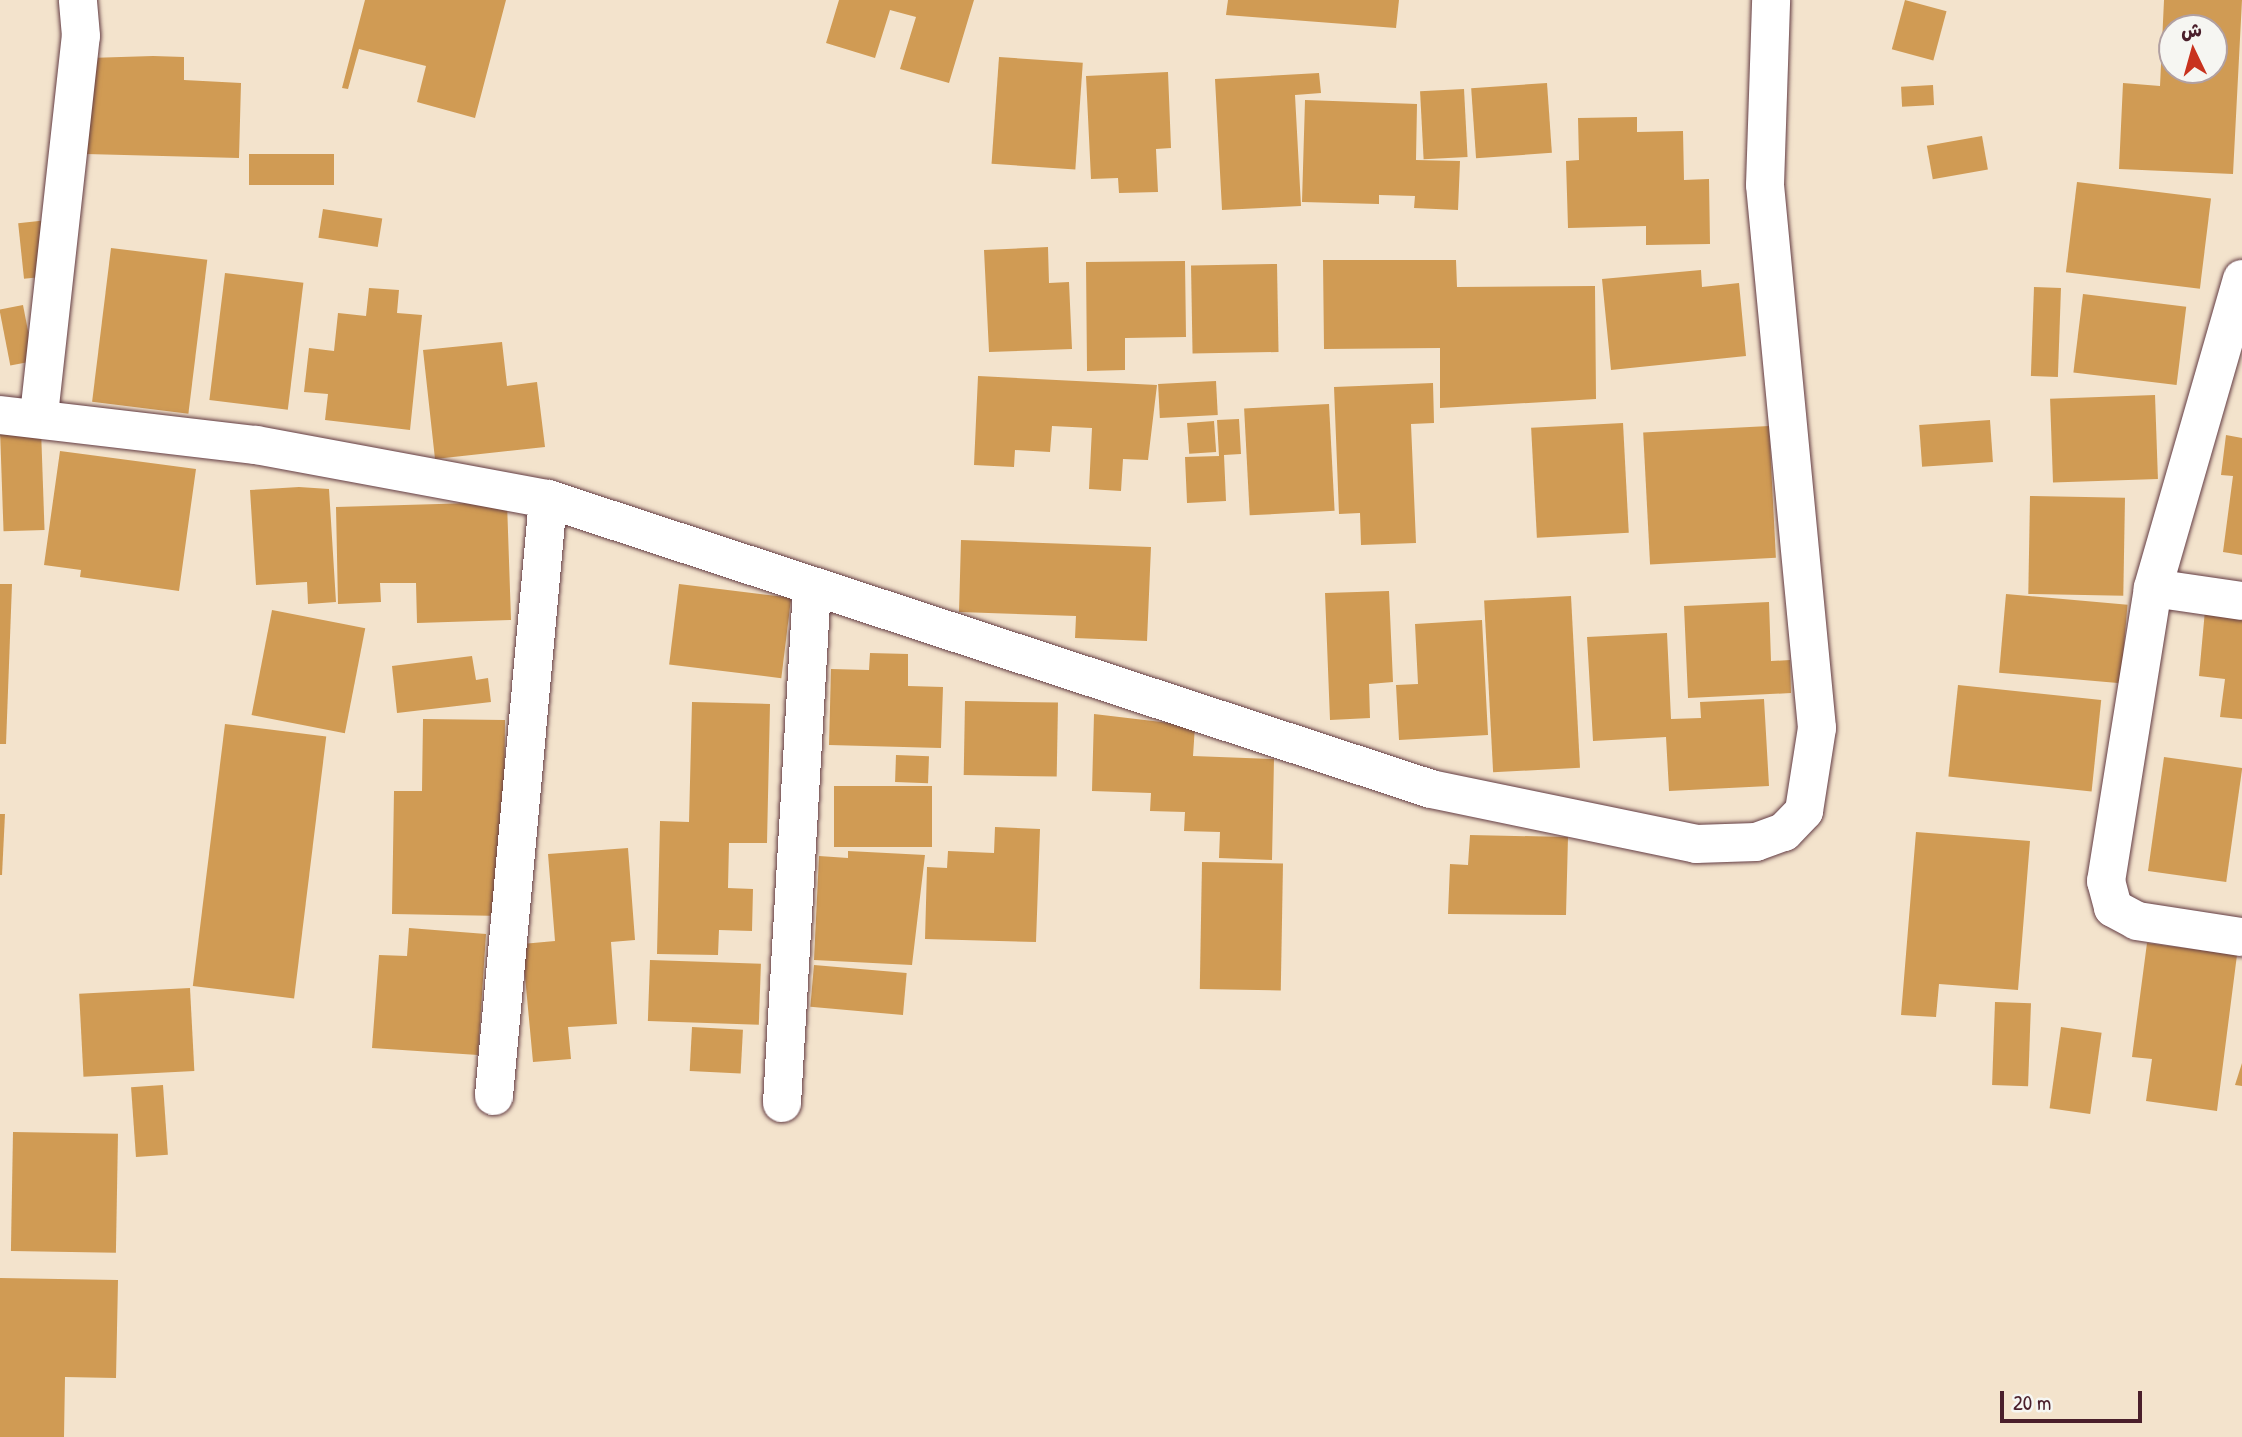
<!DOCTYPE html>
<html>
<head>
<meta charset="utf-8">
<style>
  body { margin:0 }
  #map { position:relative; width:2242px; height:1437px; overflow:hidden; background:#f3e3cc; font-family:"Patrick Hand","Playpen Sans Arabic",sans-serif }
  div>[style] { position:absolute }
  .building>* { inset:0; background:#d09b54; transform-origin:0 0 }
  .roads { filter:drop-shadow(0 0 2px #633c43) drop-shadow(0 0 2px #633c43) }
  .minor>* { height:38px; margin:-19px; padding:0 19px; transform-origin:19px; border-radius:19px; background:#fff }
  span { translate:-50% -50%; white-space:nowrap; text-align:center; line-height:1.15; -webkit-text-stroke:6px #f6f6f2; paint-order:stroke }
  .north { position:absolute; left:2158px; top:14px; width:70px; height:70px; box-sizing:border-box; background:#f6f6f2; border:2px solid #b1a0a2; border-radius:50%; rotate:355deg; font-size:19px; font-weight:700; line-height:28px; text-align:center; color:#4a1f2b }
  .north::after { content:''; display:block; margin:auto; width:24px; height:32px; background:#c8321e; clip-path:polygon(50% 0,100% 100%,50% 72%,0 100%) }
  .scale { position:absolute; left:2000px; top:1391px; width:142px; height:32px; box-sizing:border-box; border:4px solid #4a1f2b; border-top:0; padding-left:9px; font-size:21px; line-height:24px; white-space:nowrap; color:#4a1f2b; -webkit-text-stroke:5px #f6f6f2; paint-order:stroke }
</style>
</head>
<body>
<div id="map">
  <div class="building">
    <div style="clip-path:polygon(365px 0,506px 0,475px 118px,417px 102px,426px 66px,359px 49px,348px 89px,342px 88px)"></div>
    <div style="clip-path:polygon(839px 0,974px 0,949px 83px,900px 69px,916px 17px,890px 10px,875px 58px,826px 43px)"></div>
    <div style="clip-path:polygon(1228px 0,1399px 0,1396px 28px,1226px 15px)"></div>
    <div style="left:1905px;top:0;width:43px;height:51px;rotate:15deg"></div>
    <div style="clip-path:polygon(evenodd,2164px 0,2242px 0,2233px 174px,2119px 169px,2123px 83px,2160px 86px,2164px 0,2172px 28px,2214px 28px,2214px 70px,2172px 70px,2172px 28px)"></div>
    <div style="clip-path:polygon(153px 56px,184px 57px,184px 80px,241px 83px,239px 158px,86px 154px,89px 58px)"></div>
    <div style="left:999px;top:57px;width:84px;height:107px;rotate:4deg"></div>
    <div style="clip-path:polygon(1168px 72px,1171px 148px,1156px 149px,1158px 192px,1119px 193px,1118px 178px,1091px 179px,1086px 76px)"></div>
    <div style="clip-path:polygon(1319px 73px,1321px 93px,1295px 95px,1301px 206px,1222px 210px,1215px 79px)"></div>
    <div style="left:1547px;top:83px;width:70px;height:76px;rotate:86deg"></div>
    <div style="left:1933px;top:85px;width:20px;height:32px;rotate:87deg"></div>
    <div style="left:1464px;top:89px;width:68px;height:44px;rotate:87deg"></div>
    <div style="clip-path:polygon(1305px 100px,1417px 104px,1416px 160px,1460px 161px,1458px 210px,1414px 208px,1415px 196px,1379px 195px,1379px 204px,1302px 202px)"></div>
    <div style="clip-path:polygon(1637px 117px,1637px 132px,1683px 131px,1684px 180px,1709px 179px,1710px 244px,1646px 245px,1646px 226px,1568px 228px,1566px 161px,1579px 160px,1578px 118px)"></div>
    <div style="left:1982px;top:136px;width:34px;height:56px;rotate:80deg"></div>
    <div style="left:334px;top:154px;width:31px;height:85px;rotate:90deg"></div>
    <div style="left:2077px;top:182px;width:135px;height:91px;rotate:7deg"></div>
    <div style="left:323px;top:209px;width:60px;height:29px;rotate:9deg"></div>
    <div style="left:48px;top:220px;width:56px;height:30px;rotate:84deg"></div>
    <div style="clip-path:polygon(1048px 247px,1049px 283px,1069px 282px,1072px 349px,989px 352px,984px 250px)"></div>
    <div style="left:111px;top:248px;width:97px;height:155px;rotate:7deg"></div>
    <div style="clip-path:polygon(1323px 260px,1456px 260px,1457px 287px,1595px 286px,1596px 399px,1440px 408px,1440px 348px,1324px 349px)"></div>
    <div style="clip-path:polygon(1185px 261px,1186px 337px,1125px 338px,1125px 370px,1087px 371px,1086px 262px)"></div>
    <div style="left:1277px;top:264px;width:88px;height:86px;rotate:89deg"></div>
    <div style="clip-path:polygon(1701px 270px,1702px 287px,1739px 283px,1746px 356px,1611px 370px,1602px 279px)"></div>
    <div style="left:225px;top:273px;width:79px;height:128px;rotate:7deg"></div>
    <div style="left:2034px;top:287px;width:27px;height:89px;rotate:2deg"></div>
    <div style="clip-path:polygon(369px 288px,399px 290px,397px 313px,422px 315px,410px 430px,325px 420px,328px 394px,304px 392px,309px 348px,334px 351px,338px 313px,366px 316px)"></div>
    <div style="left:2083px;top:294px;width:104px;height:79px;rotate:7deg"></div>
    <div style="left:23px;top:305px;width:57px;height:24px;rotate:79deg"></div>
    <div style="clip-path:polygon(502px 342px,507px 386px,537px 382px,545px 447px,435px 459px,423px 350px)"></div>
    <div style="clip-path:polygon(978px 376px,1157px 385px,1148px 460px,1123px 459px,1121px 491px,1089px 489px,1092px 428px,1052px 426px,1050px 452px,1015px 450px,1014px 467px,974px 465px)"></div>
    <div style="left:1216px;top:381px;width:34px;height:58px;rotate:87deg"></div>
    <div style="clip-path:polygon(1433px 383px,1434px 423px,1411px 424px,1416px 543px,1361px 545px,1360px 513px,1339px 514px,1334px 387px)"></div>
    <div style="left:2155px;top:395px;width:84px;height:105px;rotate:88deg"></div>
    <div style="left:1329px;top:404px;width:107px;height:85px;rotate:87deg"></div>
    <div style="clip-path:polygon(1239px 419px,1241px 454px,1224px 455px,1226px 501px,1187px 503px,1185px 457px,1219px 456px,1217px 420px)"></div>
    <div style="left:1990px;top:420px;width:42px;height:71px;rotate:86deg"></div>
    <div style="left:1214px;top:421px;width:31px;height:27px;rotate:86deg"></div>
    <div style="left:1623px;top:423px;width:110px;height:92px;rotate:87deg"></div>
    <div style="left:1769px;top:426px;width:132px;height:126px;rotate:87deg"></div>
    <div style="left:41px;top:429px;width:101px;height:41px;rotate:88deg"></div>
    <div style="clip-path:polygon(2226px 435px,2242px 438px,2242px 555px,2223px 552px,2233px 476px,2221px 475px)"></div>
    <div style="clip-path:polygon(60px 451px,196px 469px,179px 591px,80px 577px,81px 570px,44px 565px)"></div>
    <div style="clip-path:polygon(299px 487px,329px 489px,336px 602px,308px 604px,307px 582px,256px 585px,250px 490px)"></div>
    <div style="left:2030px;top:496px;width:95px;height:98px;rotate:1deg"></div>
    <div style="clip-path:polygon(507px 502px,511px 620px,417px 623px,416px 583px,380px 583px,381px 602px,338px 604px,336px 507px)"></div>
    <div style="clip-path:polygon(961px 540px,1151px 547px,1147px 641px,1075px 638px,1076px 616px,959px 612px)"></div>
    <div style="clip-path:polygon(0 584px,12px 584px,6px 744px,0 744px)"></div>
    <div style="left:679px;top:584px;width:113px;height:81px;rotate:7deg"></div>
    <div style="clip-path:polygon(1389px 591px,1393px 682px,1369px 684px,1370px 718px,1330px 720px,1325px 593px)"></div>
    <div style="left:2006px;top:594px;width:122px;height:79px;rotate:5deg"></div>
    <div style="left:1571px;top:596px;width:172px;height:87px;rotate:87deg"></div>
    <div style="clip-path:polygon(1769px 602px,1771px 661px,1790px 660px,1791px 693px,1688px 698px,1684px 606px)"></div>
    <div style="left:272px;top:610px;width:95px;height:107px;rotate:11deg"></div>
    <div style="clip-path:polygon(2205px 610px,2242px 613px,2242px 719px,2220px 717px,2225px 679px,2199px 676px)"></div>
    <div style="clip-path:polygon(1482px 620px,1488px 735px,1399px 740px,1396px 685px,1418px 684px,1415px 624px)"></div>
    <div style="clip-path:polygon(1667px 633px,1671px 719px,1701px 718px,1700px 702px,1764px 699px,1769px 786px,1669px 791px,1666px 737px,1593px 741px,1587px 637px)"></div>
    <div style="clip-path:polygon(870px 653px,908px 654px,908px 686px,943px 687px,941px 748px,829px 745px,831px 669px,869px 670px)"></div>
    <div style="clip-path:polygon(472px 656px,476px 680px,488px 678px,491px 702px,397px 713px,392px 666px)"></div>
    <div style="left:1958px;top:685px;width:144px;height:92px;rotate:6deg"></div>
    <div style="left:965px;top:701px;width:93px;height:74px;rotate:1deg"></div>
    <div style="clip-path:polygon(692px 702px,770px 704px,767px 843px,729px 843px,728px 888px,753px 889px,752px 931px,719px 930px,718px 955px,657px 954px,660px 821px,689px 822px)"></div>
    <div style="clip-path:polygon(1094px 714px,1195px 726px,1193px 756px,1274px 759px,1272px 860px,1219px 858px,1220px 832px,1184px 831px,1185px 812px,1150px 811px,1151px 793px,1092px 791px)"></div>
    <div style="clip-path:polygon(423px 719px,505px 720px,503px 916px,392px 914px,394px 791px,422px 791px)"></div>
    <div style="left:225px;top:724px;width:102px;height:264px;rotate:7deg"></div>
    <div style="left:896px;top:755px;width:33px;height:27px;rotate:2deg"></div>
    <div style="left:2164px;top:757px;width:79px;height:115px;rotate:8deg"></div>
    <div style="left:834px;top:786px;width:98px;height:61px"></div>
    <div style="clip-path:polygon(0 814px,5px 814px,2px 875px,0 875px)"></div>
    <div style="clip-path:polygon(995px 827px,1040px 829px,1036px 942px,925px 939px,927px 867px,947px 868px,948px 851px,994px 853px)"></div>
    <div style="clip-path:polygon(1916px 832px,2030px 841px,2018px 990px,1939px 984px,1936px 1017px,1901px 1015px)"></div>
    <div style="clip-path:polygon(1470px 835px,1568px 837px,1566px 915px,1448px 914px,1450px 864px,1468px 865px)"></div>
    <div style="clip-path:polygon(628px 848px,635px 940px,611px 942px,617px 1024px,568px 1027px,571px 1059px,533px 1062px,522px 944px,555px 941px,548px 854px)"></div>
    <div style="clip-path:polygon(848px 851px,925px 855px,912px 965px,814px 960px,819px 856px,848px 858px)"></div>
    <div style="left:1202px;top:862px;width:81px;height:127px;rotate:1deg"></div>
    <div style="clip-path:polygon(409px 928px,486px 934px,478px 1055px,372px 1048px,379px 955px,407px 956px)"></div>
    <div style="clip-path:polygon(2147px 943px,2237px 955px,2217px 1111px,2146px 1101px,2152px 1059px,2132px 1057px)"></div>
    <div style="left:650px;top:960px;width:111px;height:61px;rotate:2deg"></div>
    <div style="left:814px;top:965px;width:93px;height:42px;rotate:5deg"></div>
    <div style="left:190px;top:988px;width:83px;height:111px;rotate:87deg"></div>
    <div style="left:1995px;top:1002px;width:36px;height:83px;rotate:2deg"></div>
    <div style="left:692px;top:1027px;width:51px;height:44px;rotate:3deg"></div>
    <div style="left:2061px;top:1027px;width:41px;height:82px;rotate:8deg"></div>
    <div style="clip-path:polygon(2242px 1063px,2242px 1086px,2235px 1085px)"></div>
    <div style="left:163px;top:1085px;width:70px;height:32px;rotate:86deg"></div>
    <div style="left:13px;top:1132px;width:105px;height:119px;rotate:1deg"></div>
    <div style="clip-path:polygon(0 1278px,118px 1280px,116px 1378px,65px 1377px,64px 1437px,0 1437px)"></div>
  </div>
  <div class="roads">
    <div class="minor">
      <div style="left:2242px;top:279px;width:322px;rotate:106.1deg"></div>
      <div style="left:2153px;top:588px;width:297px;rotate:99.1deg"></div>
      <div style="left:2106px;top:881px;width:28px;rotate:75deg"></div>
      <div style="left:2113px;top:908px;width:27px;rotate:28deg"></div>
      <div style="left:2137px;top:921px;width:106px;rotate:8.7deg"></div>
      <div style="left:0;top:415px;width:258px;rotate:6.7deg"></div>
      <div style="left:256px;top:445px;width:297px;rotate:10.5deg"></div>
      <div style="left:548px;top:499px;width:929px;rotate:18.18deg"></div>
      <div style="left:1431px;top:789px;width:271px;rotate:11.7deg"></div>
      <div style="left:1696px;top:844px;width:60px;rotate:-1.9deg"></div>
      <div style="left:1756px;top:842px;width:30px;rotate:-20deg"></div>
      <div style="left:1784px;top:832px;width:29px;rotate:-46deg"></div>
      <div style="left:1804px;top:811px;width:84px;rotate:-81.1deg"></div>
      <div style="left:1817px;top:728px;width:545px;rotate:-95.47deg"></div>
      <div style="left:1765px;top:185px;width:185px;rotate:-88.1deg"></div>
      <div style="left:39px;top:415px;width:381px;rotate:-83.7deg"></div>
      <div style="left:81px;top:36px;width:36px;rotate:-95deg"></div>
      <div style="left:2153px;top:588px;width:90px;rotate:8.3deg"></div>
      <div style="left:494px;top:1096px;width:599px;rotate:-84.83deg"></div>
      <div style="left:782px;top:1103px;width:516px;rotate:-86.67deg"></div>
    </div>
  </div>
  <div class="north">ش</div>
  <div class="scale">20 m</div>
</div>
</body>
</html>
